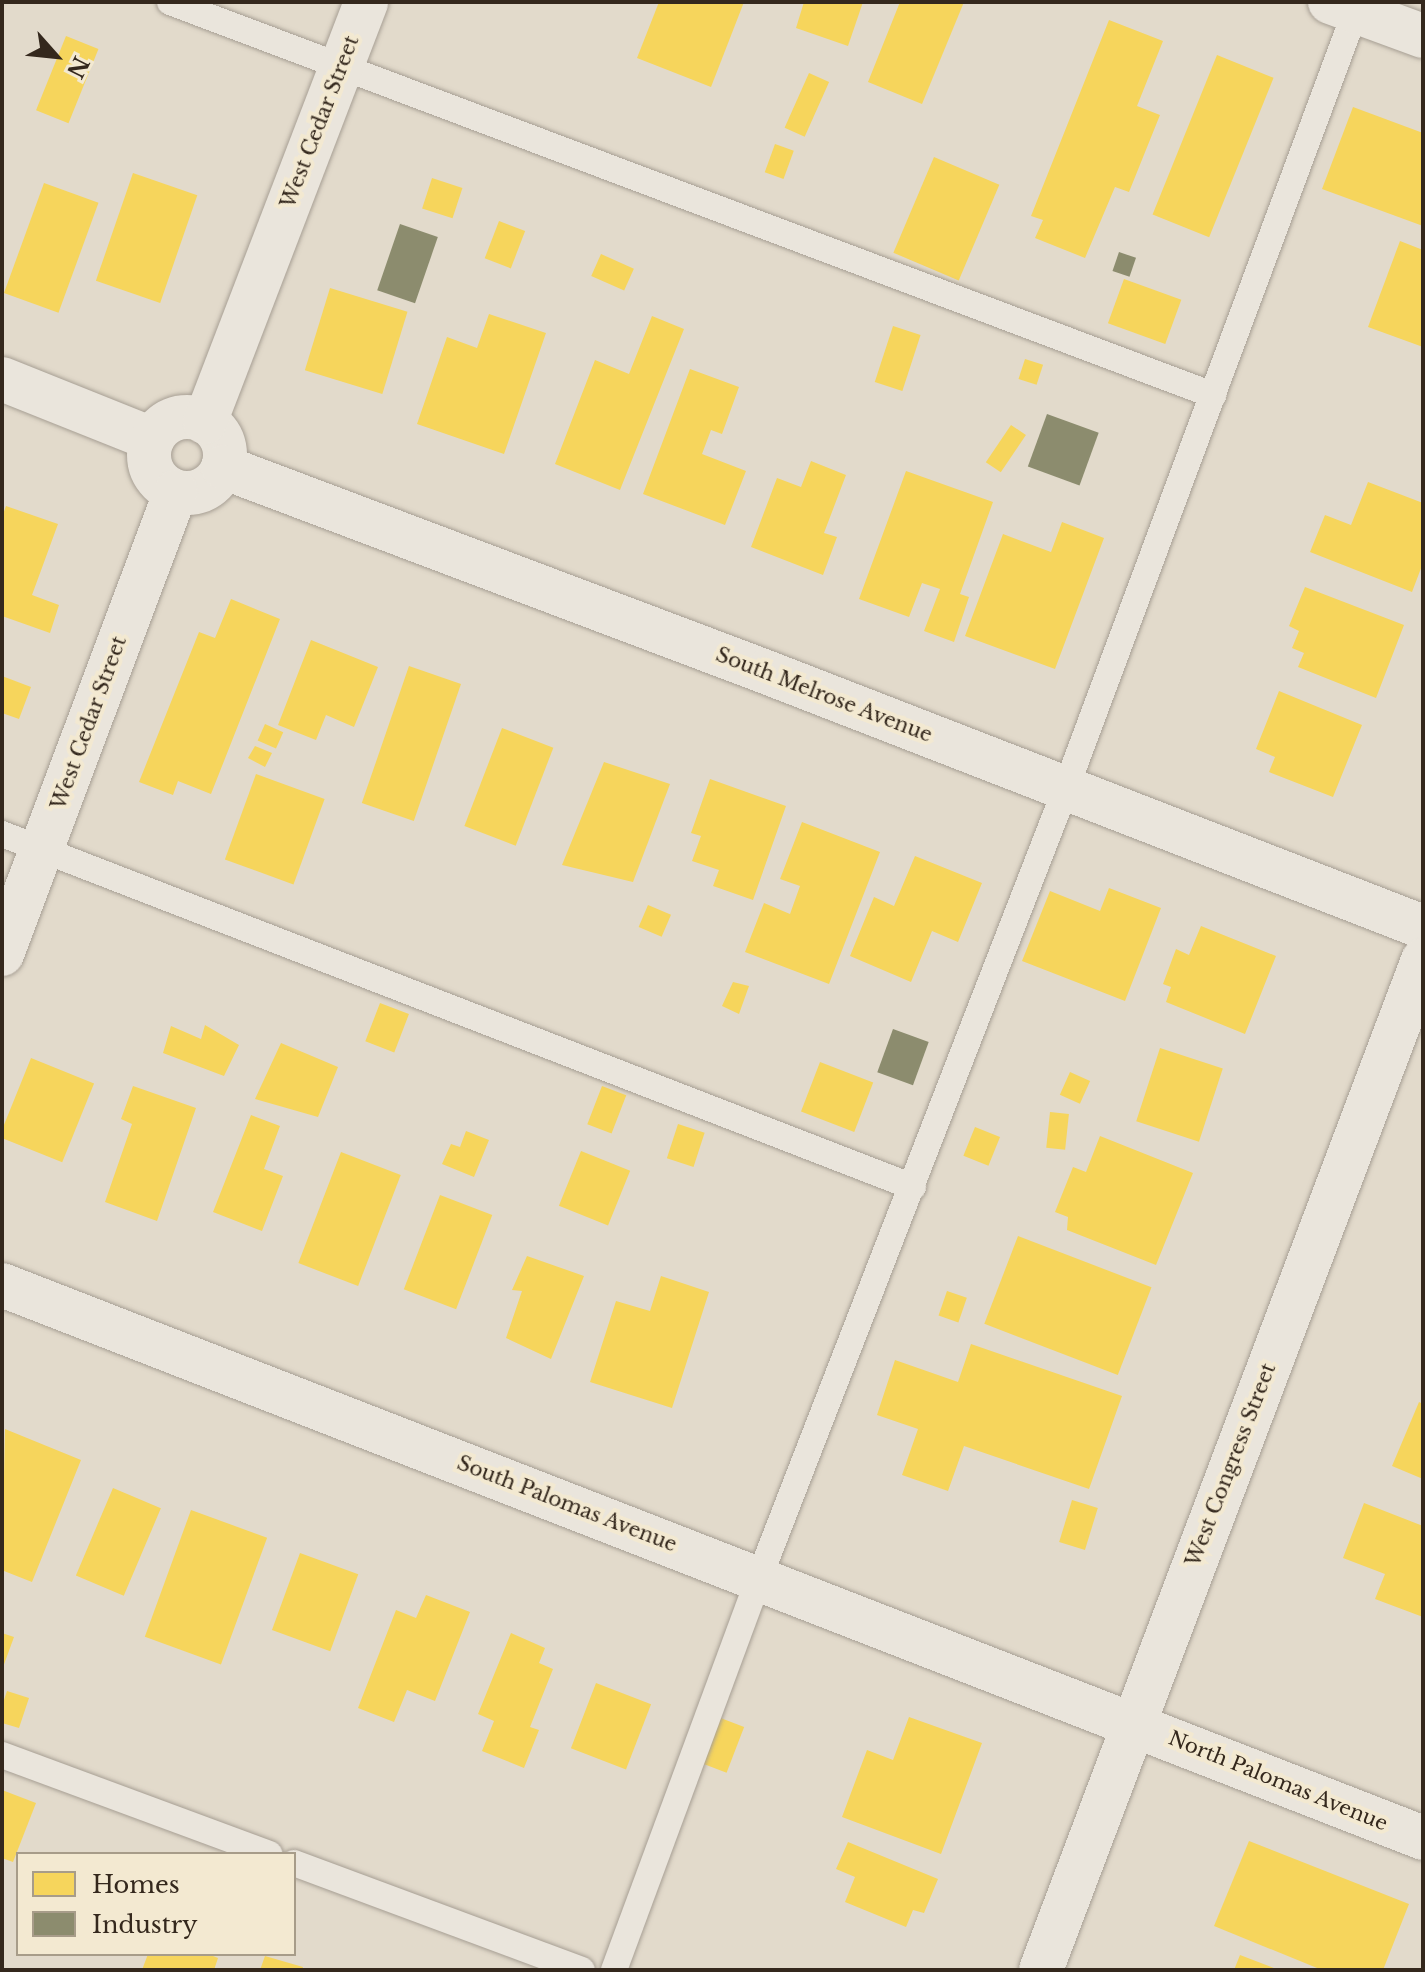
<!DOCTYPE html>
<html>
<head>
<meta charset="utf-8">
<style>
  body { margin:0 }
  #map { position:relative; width:1425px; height:1972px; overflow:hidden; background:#e2dacb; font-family:"Libre Baskerville",serif }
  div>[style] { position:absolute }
  .homes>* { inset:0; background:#f6d55c; transform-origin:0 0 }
  .industry>* { inset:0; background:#8c8c6e; transform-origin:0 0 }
  .roads { filter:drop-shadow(0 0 2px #a79f94) drop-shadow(0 0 2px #a79f94) }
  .lane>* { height:26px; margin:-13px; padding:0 13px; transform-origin:13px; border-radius:13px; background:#eae5dc }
  .street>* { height:44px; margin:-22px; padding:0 22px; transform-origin:22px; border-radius:22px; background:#eae5dc }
  .street>.ring { margin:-22px; padding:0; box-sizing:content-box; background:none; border:44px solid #eae5dc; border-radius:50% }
  .secondary>* { height:44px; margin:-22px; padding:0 22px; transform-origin:22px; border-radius:22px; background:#eae5dc }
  span { translate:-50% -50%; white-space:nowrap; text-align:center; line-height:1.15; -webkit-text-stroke:8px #f3e9d1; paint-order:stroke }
  .street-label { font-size:20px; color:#34281d }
  .frame { position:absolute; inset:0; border:4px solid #34281d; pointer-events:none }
  .legend { position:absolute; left:16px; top:1852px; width:280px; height:104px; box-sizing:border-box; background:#f3e9d1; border:2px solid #a79c89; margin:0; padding:10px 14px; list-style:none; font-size:24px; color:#34281d }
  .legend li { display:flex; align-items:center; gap:16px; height:40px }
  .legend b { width:40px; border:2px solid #a79c89 }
  .north { position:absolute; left:16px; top:16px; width:80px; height:80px; -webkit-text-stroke:6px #f3e9d1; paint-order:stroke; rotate:117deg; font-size:22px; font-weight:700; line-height:32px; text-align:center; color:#34281d }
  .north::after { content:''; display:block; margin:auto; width:28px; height:36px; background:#34281d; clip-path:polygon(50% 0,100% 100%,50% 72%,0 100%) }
</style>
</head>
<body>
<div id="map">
  <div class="homes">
    <div style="clip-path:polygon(659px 2px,744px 2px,711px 87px,637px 58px)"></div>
    <div style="clip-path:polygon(804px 2px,863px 2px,848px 46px,796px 28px)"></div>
    <div style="clip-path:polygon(900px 2px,964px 2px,922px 104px,868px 82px)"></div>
    <div style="clip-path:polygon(1109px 20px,1163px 41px,1137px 106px,1160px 115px,1129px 192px,1115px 187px,1085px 258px,1035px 238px,1043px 220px,1031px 216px)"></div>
    <div style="left:66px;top:36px;width:35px;height:80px;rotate:22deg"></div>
    <div style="left:1217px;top:55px;width:61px;height:172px;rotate:22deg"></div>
    <div style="left:809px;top:73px;width:22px;height:60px;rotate:24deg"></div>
    <div style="clip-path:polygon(1353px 107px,1423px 133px,1423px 226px,1322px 189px)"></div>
    <div style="left:775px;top:144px;width:20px;height:30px;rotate:20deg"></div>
    <div style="left:934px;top:157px;width:71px;height:104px;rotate:23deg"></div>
    <div style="left:133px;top:173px;width:68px;height:114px;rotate:19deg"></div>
    <div style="left:432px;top:178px;width:32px;height:32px;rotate:18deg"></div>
    <div style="left:44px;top:183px;width:58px;height:117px;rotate:20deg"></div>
    <div style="left:499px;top:221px;width:28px;height:40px;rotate:21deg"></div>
    <div style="clip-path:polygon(1400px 241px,1423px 250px,1423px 347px,1368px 327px)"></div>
    <div style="left:601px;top:254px;width:36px;height:24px;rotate:24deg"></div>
    <div style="left:1124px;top:279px;width:61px;height:47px;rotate:20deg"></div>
    <div style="left:330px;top:288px;width:81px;height:86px;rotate:17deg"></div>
    <div style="clip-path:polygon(489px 314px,546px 333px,504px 454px,417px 424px,447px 337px,477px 348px)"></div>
    <div style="clip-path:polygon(652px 316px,684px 329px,620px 490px,555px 464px,595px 360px,629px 374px)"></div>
    <div style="left:893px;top:326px;width:29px;height:59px;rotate:18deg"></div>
    <div style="left:1025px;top:359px;width:19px;height:21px;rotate:18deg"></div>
    <div style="clip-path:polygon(690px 369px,739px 387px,722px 434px,711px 430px,702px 454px,746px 471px,725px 525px,643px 494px)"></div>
    <div style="left:1011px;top:425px;width:18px;height:45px;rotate:34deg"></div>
    <div style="clip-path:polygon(811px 461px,846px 475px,824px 533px,837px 537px,823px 575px,751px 547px,777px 478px,801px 487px)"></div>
    <div style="clip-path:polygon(906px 471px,993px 502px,960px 594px,969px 597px,954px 642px,924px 631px,940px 589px,922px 583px,909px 617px,859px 599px)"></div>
    <div style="clip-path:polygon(1368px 482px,1423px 503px,1423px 563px,1412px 592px,1310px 552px,1325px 515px,1351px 525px)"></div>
    <div style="clip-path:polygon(6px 506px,58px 524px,32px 595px,59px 605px,50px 633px,2px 616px,2px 517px)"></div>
    <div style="clip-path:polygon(1062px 522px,1104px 538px,1055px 669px,965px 636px,1003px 534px,1051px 552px)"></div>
    <div style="clip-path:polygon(1305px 587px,1404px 625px,1376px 698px,1298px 667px,1304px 653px,1292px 648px,1299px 631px,1289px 626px)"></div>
    <div style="clip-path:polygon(231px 599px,280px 619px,211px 794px,178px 781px,173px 795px,139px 782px,199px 632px,215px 638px)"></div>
    <div style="clip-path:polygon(311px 640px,378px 667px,354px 727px,326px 715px,316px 740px,278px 725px)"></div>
    <div style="left:409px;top:666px;width:55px;height:145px;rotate:19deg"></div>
    <div style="clip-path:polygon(2px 676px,31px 687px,19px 719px,2px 713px)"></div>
    <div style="clip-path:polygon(1279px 691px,1362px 725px,1333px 797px,1269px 772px,1275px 757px,1256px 749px)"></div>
    <div style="left:265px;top:724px;width:20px;height:18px;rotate:24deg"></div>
    <div style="left:502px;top:728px;width:55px;height:105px;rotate:21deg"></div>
    <div style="clip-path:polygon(255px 746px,272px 753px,265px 767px,248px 758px)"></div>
    <div style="clip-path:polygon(604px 762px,670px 784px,633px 882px,562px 865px)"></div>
    <div style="left:256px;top:774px;width:73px;height:91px;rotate:20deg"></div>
    <div style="clip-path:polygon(710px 779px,786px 806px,753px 900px,713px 886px,719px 870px,692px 861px,701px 836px,691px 833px)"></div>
    <div style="clip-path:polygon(802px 822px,880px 852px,829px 984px,745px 952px,764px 903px,790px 914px,800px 886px,780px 879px)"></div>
    <div style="clip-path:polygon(915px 856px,982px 883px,958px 942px,932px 931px,911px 982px,850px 956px,874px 897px,894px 906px)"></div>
    <div style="clip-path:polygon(1109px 888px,1161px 908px,1125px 1001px,1022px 961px,1050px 891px,1100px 911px)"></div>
    <div style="left:648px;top:905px;width:25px;height:24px;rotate:23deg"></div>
    <div style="clip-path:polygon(1201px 926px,1276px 956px,1245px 1034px,1166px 1002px,1171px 987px,1163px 984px,1176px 949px,1189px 955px)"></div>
    <div style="clip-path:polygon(733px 982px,749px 986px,739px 1014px,722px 1006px)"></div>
    <div style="left:380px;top:1003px;width:31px;height:41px;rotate:21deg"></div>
    <div style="clip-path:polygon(205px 1025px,239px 1045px,224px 1076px,163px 1053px,171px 1026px,201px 1039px)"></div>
    <div style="clip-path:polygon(281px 1043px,338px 1067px,318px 1117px,255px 1099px)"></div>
    <div style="left:1160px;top:1048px;width:66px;height:77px;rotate:18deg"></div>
    <div style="left:31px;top:1058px;width:68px;height:85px;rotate:22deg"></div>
    <div style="left:820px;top:1062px;width:57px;height:53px;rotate:21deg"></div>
    <div style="left:1070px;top:1072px;width:22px;height:25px;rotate:24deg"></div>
    <div style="clip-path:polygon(133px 1086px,196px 1108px,157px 1221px,105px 1202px,132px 1124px,121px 1119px)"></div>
    <div style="left:602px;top:1086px;width:26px;height:41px;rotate:21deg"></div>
    <div style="left:1050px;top:1112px;width:19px;height:36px;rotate:6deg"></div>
    <div style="clip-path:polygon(251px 1115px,280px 1126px,264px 1169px,283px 1176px,262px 1231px,213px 1212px)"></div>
    <div style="left:678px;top:1124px;width:28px;height:36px;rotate:18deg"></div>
    <div style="left:975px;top:1127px;width:27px;height:31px;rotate:22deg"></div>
    <div style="clip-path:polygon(466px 1131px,489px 1140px,474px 1177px,442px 1164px,451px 1144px,460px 1147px)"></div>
    <div style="clip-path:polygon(1100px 1136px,1193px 1173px,1156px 1265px,1067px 1230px,1068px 1217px,1055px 1212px,1073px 1167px,1086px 1172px)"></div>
    <div style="left:581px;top:1151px;width:53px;height:59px;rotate:22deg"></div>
    <div style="left:341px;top:1152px;width:64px;height:119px;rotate:21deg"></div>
    <div style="left:440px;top:1195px;width:56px;height:101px;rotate:21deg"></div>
    <div style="left:1018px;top:1236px;width:143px;height:94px;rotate:21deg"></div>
    <div style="clip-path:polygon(527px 1256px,584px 1276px,551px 1359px,506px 1338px,522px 1291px,512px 1290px)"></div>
    <div style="clip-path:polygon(661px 1276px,709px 1292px,672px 1408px,590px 1382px,616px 1301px,650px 1311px)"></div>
    <div style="left:947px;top:1291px;width:21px;height:26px;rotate:19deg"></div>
    <div style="clip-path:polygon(971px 1344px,1122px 1396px,1089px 1489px,964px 1446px,948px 1491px,902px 1475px,918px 1429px,877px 1415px,895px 1360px,958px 1382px)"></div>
    <div style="clip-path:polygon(1419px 1402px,1423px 1404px,1423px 1479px,1392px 1466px)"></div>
    <div style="clip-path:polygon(5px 1429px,81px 1460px,32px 1582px,4px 1571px,2px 1576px)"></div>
    <div style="left:113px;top:1488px;width:52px;height:95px;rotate:23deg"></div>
    <div style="left:1072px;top:1500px;width:27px;height:44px;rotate:17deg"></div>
    <div style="clip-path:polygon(1364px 1503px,1423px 1526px,1423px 1617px,1375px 1599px,1385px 1574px,1343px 1558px)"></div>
    <div style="left:191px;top:1510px;width:81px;height:135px;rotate:20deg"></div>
    <div style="left:300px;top:1553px;width:62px;height:82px;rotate:20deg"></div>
    <div style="clip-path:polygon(426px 1595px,470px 1612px,435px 1701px,407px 1690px,394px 1722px,358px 1708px,396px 1610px,416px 1618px)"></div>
    <div style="clip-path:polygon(2px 1633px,14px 1637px,2px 1670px)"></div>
    <div style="clip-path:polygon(511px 1633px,545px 1648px,539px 1663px,553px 1669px,530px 1727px,539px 1730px,524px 1768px,482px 1751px,494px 1721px,478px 1714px)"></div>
    <div style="left:596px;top:1683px;width:59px;height:70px;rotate:21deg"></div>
    <div style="clip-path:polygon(7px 1691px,29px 1698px,19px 1728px,2px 1723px,2px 1706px)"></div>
    <div style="left:718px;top:1717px;width:28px;height:49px;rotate:21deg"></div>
    <div style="clip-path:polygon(909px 1717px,982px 1743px,941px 1854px,842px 1817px,867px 1750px,893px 1760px)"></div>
    <div style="clip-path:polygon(2px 1790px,36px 1803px,13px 1862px,2px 1858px)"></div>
    <div style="clip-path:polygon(1249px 1841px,1409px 1904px,1383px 1970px,1322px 1970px,1214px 1926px)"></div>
    <div style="clip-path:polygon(848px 1842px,938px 1879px,924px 1913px,913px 1910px,906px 1927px,845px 1902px,855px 1877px,836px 1869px)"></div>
    <div style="clip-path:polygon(148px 1954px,208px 1954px,218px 1958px,214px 1970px,142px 1970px)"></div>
    <div style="clip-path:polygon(1240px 1955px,1279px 1970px,1234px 1970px)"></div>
    <div style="clip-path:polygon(265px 1956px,303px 1967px,302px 1970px,260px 1970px)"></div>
  </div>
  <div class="industry">
    <div style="left:400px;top:224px;width:40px;height:70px;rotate:19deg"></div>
    <div style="left:1119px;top:252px;width:18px;height:20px;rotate:19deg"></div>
    <div style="left:1047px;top:414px;width:55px;height:56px;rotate:20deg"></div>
    <div style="left:893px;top:1029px;width:38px;height:46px;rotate:20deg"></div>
  </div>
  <div class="roads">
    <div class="lane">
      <div style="left:170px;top:2px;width:1115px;rotate:20.65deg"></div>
      <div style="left:2px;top:834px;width:977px;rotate:21.18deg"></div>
      <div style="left:2px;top:1755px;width:285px;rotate:20.3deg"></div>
      <div style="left:294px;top:1863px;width:307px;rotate:20.4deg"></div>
      <div style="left:614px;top:1970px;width:418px;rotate:-69.7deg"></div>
      <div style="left:759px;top:1578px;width:848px;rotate:-68.76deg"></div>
      <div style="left:1066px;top:788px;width:839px;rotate:-69.56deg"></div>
    </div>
    <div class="street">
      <div style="left:1330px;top:2px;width:99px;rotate:20.1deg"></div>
      <div style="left:2px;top:379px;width:162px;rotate:21.8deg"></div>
      <div class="ring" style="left:149px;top:417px;width:32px;height:32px"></div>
      <div style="left:205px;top:422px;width:450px;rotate:-69deg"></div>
      <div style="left:223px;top:467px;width:580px;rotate:20.68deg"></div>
      <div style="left:766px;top:672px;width:705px;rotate:21.21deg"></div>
      <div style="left:2px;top:954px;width:494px;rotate:-69.4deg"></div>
      <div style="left:2px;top:1285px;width:1525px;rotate:21.26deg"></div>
    </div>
    <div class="secondary">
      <div style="left:1041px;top:1970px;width:1080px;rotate:-69.28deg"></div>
    </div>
  </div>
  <div class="street-label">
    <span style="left:320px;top:122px;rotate:-69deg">West Cedar Street</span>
    <span style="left:824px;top:695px;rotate:21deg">South Melrose Avenue</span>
    <span style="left:89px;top:723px;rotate:-70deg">West Cedar Street</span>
    <span style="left:1231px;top:1465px;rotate:-69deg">West Congress Street</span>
    <span style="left:567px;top:1504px;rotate:21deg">South Palomas Avenue</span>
    <span style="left:1278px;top:1781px;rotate:22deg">North Palomas Avenue</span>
  </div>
  <div class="frame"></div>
  <ul class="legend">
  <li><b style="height:22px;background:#f6d55c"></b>Homes</li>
  <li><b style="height:22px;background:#8c8c6e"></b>Industry</li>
  </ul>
  <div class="north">N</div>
</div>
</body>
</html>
